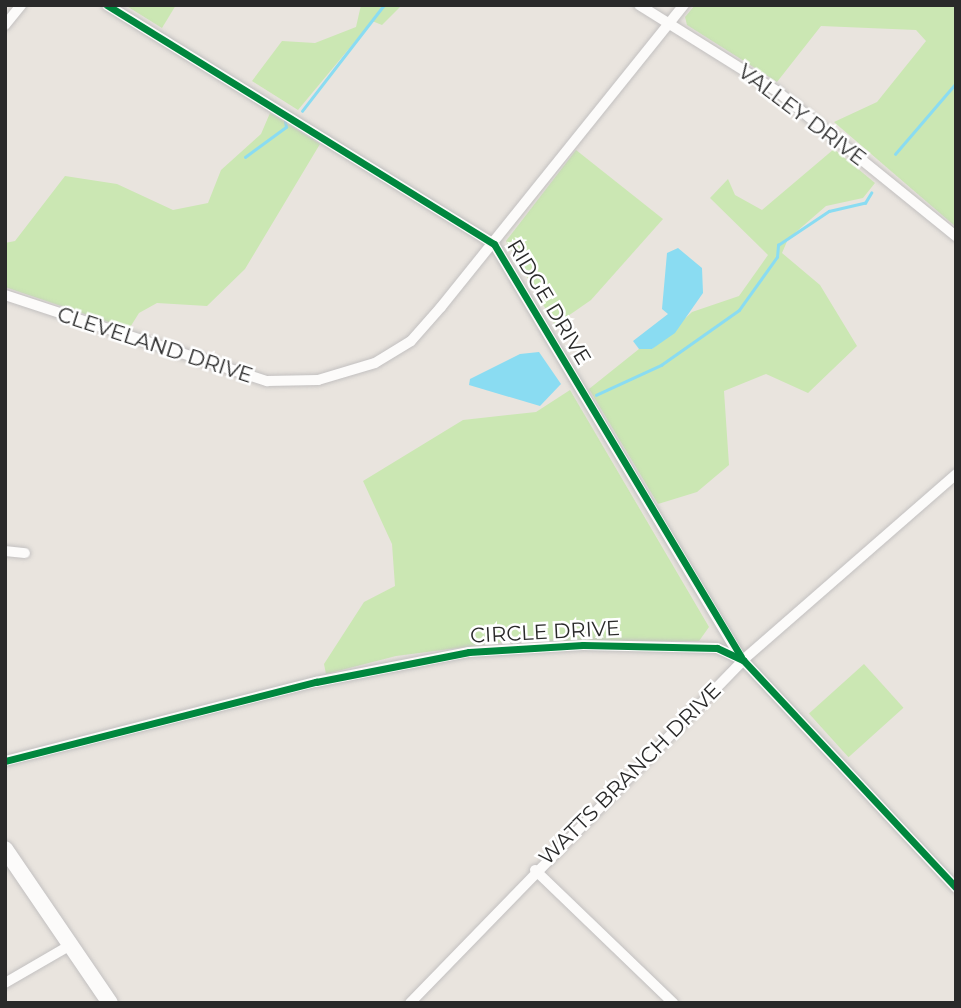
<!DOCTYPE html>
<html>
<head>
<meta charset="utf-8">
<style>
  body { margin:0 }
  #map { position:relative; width:961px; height:1008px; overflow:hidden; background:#e9e4de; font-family:Montserrat,sans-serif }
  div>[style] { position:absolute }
  .green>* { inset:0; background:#cbe7b3; transform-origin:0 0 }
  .water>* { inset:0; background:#8adcf2 }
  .stream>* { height:2.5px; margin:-1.25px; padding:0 1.25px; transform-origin:1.25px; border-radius:1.25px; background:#8adcf2 }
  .roads { filter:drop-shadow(0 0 2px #c2c0c0) drop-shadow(0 0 2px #c2c0c0) }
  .street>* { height:10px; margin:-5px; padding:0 5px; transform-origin:5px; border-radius:5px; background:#fcfbfa }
  .secondary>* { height:16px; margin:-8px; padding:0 8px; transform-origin:8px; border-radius:8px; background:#fcfbfa }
  .cycleway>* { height:7px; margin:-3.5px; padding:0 3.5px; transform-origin:3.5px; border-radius:3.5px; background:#00873e }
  span { translate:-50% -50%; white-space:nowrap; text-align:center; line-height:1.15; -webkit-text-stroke:5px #fff; paint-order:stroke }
  .street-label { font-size:21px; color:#2a2a2a }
  .frame { position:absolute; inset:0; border:7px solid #2a2a2a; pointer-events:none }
</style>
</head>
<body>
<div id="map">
  <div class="green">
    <div style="clip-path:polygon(125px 5px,176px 5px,162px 28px)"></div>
    <div style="clip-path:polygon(361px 5px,402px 5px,382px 25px,372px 21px,298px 110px,252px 81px,282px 41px,315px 43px,356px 27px)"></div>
    <div style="clip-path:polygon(695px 5px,956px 5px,956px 227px,834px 122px,877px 102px,926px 41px,916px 30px,821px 26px,777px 82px,687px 25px,685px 17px)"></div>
    <div style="clip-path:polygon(270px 113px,320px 144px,245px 269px,207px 306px,157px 303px,139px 313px,129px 329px,5px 287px,5px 243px,15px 241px,65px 176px,117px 184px,173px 210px,208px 203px,221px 170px,261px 134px)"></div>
    <div style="clip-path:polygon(834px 149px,875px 183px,863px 198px,826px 206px,788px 239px,782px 253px,820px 285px,857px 346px,808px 393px,766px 374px,724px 391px,729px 465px,697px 492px,658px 504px,589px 389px,639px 349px,652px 349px,692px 312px,739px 296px,768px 255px,710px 198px,728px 179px,735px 195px,762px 210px)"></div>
    <div style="clip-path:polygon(576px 150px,663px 219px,591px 300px,555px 325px,506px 241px)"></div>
    <div style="clip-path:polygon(570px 390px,709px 627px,699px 641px,512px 641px,396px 656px,326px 674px,324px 664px,364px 602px,395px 586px,392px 544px,363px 481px,463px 420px,536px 412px)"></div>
    <div style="left:864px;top:664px;width:59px;height:74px;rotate:48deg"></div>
  </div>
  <div class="water">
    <div style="clip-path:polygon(678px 248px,702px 268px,703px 293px,675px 333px,652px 349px,639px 349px,633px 341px,668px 314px,662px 309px,667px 253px)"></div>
    <div style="clip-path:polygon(539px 352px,561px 384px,540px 406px,469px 385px,470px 379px,520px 354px)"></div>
  </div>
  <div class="stream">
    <div style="left:302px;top:111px;width:134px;rotate:-52.3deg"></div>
    <div style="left:895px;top:154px;width:94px;rotate:-49.3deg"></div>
    <div style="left:245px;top:157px;width:51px;rotate:-36.2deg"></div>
    <div style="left:286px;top:127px;width:5px;rotate:-101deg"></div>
    <div style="left:596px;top:395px;width:72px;rotate:-24.8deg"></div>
    <div style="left:661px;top:365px;width:95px;rotate:-35.2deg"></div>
    <div style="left:739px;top:310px;width:65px;rotate:-54.4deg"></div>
    <div style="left:777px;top:257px;width:12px;rotate:-85deg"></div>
    <div style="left:778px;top:245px;width:61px;rotate:-33.7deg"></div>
    <div style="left:829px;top:211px;width:37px;rotate:-13deg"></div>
    <div style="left:865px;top:203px;width:12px;rotate:-59deg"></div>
  </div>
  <div class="roads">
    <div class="street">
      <div style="left:107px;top:5px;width:455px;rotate:31.7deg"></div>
      <div style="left:494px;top:244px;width:478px;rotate:59.2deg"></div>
      <div style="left:639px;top:5px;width:164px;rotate:32deg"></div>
      <div style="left:778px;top:92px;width:229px;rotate:39deg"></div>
      <div style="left:5px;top:25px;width:26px;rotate:-51deg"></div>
      <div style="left:5px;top:295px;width:276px;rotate:18.2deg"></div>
      <div style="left:267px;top:381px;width:51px;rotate:-1.1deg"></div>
      <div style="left:318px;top:380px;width:59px;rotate:-16.6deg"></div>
      <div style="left:375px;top:363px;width:42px;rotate:-31.4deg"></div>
      <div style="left:411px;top:341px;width:45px;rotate:-48.6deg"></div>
      <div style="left:441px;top:307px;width:388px;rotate:-51.2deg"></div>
      <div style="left:5px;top:551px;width:20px;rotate:6deg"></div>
      <div style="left:5px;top:761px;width:321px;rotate:-14.3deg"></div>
      <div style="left:316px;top:682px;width:156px;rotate:-11.1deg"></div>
      <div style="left:469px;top:652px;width:114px;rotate:-3.5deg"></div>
      <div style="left:583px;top:645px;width:134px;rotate:1.3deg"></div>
      <div style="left:717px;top:648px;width:29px;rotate:25deg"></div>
      <div style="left:743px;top:660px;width:312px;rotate:46.9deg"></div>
      <div style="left:535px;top:870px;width:192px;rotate:43.9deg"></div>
      <div style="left:5px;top:983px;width:72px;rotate:-30.1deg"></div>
      <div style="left:410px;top:1003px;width:478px;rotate:-45.8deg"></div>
      <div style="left:743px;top:660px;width:283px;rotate:-41.1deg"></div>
    </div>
    <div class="secondary">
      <div style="left:5px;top:849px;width:186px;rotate:55.7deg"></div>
    </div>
  </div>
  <div class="cycleway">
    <div style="left:107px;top:5px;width:455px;rotate:31.7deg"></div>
    <div style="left:494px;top:244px;width:481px;rotate:59.1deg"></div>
    <div style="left:5px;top:761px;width:321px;rotate:-14.3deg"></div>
    <div style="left:316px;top:682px;width:156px;rotate:-11.1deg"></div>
    <div style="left:469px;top:652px;width:114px;rotate:-3.5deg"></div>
    <div style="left:583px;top:645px;width:134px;rotate:1.3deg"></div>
    <div style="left:717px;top:648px;width:29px;rotate:25deg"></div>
    <div style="left:743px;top:660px;width:312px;rotate:46.9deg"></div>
  </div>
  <div class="street-label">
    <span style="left:802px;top:115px;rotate:37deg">VALLEY DRIVE</span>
    <span style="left:549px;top:302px;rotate:59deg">RIDGE DRIVE</span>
    <span style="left:155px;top:345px;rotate:18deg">CLEVELAND DRIVE</span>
    <span style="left:545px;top:632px;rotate:-3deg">CIRCLE DRIVE</span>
    <span style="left:630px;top:774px;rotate:-45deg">WATTS BRANCH DRIVE</span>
  </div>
  <div class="frame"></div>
</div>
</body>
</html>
